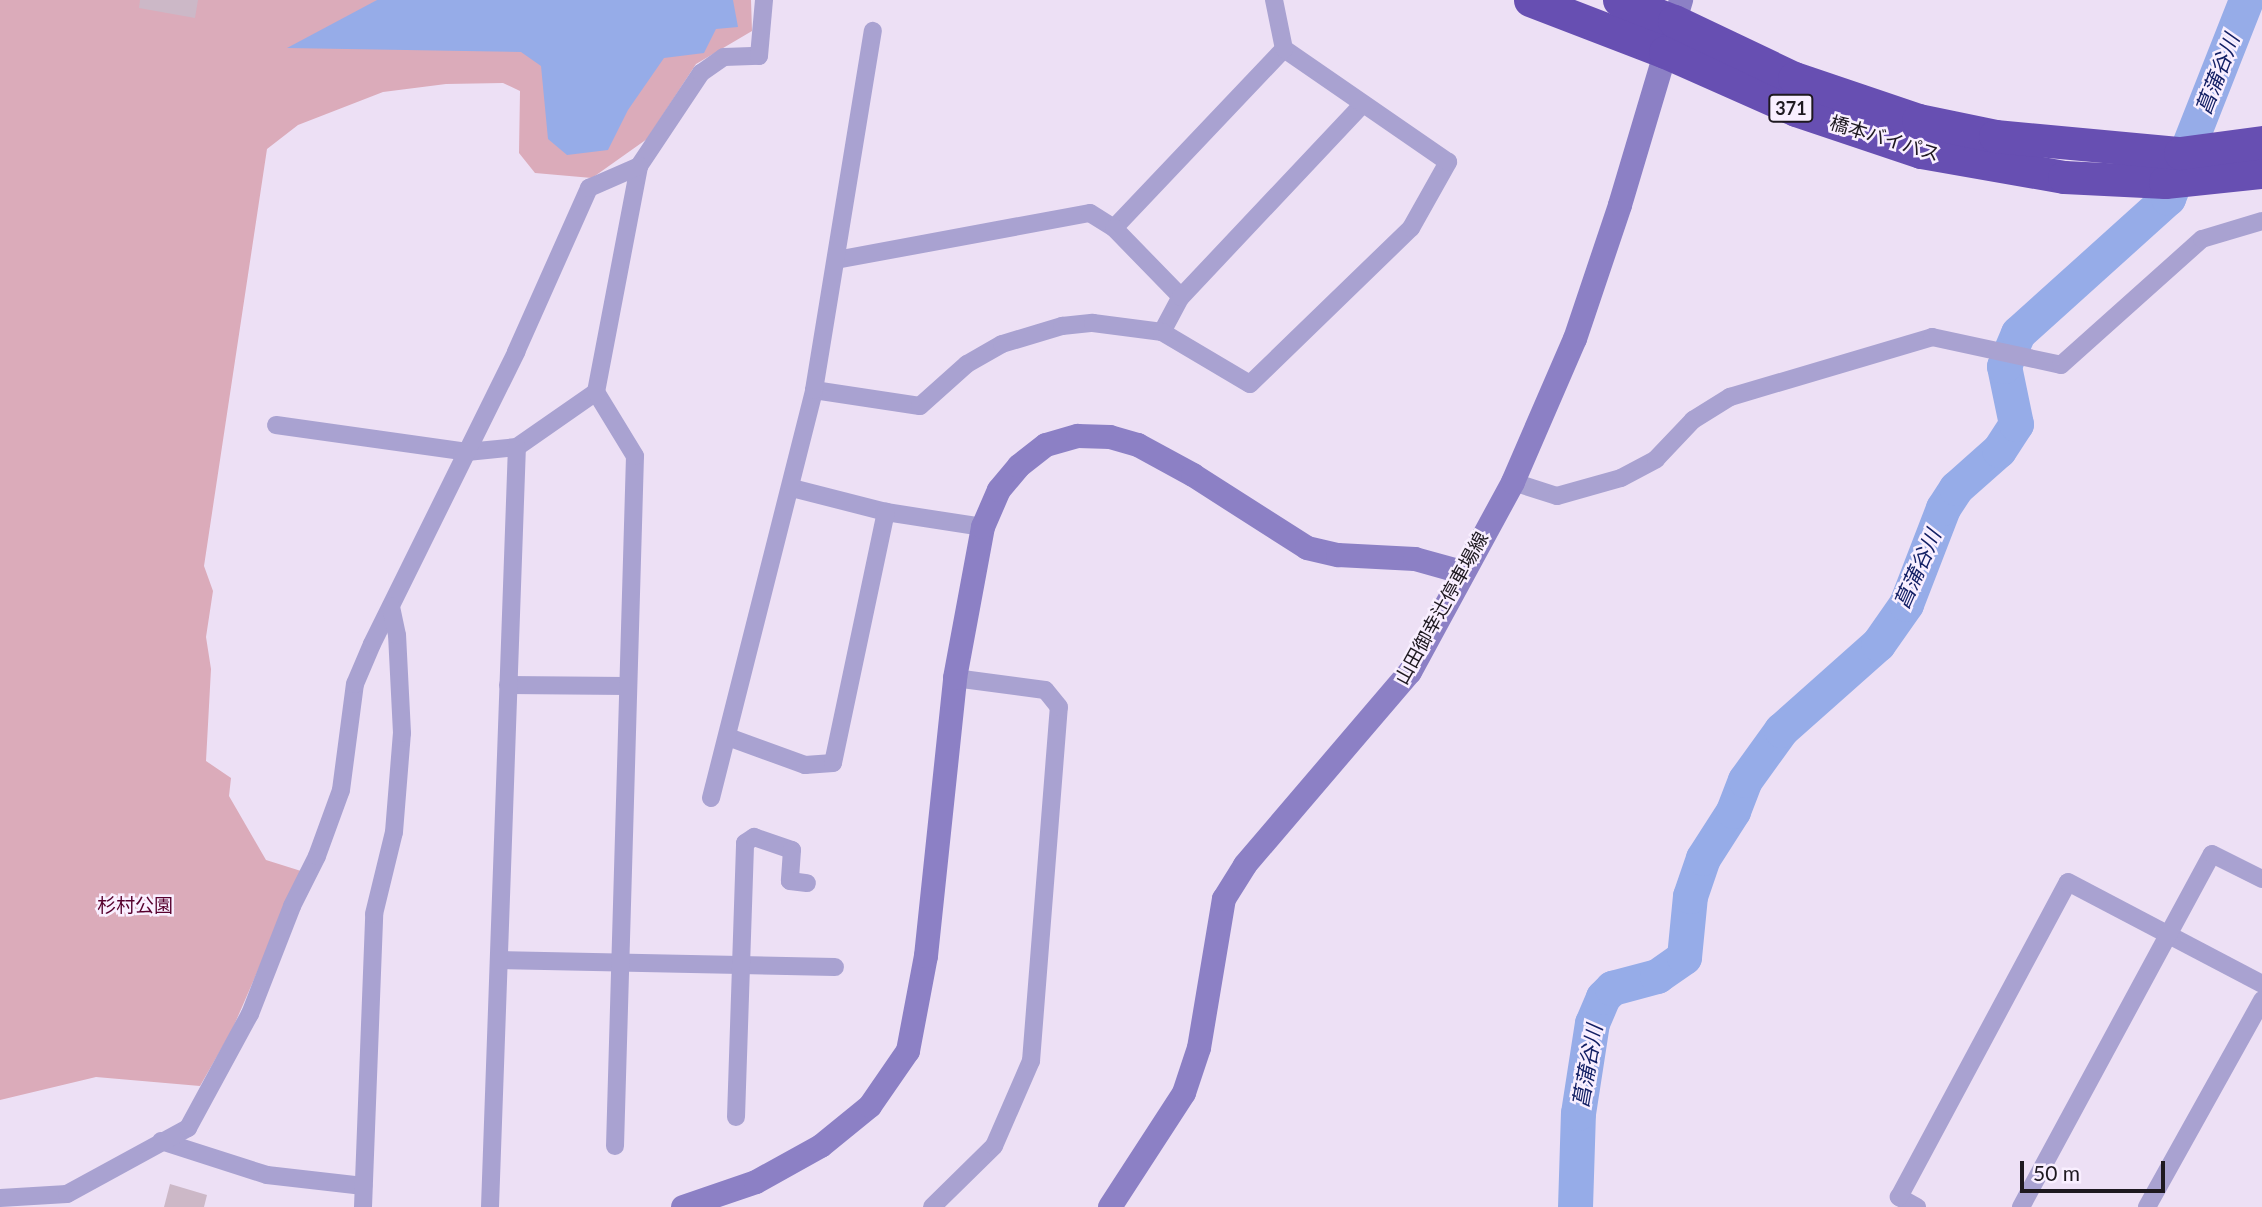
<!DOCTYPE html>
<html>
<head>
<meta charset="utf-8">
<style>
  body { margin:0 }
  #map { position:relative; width:2262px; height:1207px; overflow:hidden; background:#ede0f5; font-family:Lato,"Noto Sans JP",sans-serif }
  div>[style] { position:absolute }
  .green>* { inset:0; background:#dbabba }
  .water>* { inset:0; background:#96ace8 }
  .river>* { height:35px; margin:-17.5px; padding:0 17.5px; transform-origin:17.5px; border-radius:17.5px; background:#96ace8 }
  .building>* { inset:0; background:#ccb8c7 }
  .street>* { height:18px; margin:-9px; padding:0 9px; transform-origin:9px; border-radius:9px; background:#a9a2d1 }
  .secondary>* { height:24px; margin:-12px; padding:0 12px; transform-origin:12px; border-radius:12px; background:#8c80c5 }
  .highway>* { height:33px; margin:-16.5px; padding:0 16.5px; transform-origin:16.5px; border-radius:16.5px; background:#674fb2 }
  span { translate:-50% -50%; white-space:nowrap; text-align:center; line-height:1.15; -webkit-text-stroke:5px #f9efff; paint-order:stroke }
  .shield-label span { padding:2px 5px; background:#f9efff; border:2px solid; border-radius:5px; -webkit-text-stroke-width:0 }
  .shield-label { font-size:18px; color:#1e1920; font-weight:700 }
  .street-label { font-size:19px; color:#1e1920 }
  .park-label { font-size:19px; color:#57002d }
  .water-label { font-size:21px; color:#132065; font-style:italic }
  .scale { position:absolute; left:2020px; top:1161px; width:145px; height:32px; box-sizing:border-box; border:4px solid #1e1920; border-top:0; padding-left:9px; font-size:21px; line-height:24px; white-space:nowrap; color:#1e1920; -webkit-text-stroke:5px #f9efff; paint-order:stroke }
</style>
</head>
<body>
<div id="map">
  <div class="green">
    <div style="clip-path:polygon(0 0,751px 0,752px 31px,696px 64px,647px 139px,592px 178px,535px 173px,519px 153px,520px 91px,503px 83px,446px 84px,383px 92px,298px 125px,267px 149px,204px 566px,213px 591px,206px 637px,211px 669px,206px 761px,231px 778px,229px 796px,266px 860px,301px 871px,232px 1030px,200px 1086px,96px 1077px,0 1100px)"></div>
  </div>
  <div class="water">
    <div style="clip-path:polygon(377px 0,733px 0,738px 27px,716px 29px,704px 53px,664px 58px,628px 110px,608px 150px,567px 155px,548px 139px,541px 66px,521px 52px,287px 48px)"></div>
  </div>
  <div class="river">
    <div style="left:1575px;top:1207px;width:94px;rotate:-88.2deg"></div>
    <div style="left:1578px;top:1113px;width:91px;rotate:-81.2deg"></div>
    <div style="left:1592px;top:1023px;width:28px;rotate:-67deg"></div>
    <div style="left:1603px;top:997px;width:13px;rotate:-45deg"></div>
    <div style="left:1612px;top:988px;width:47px;rotate:-14.9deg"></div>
    <div style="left:1657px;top:976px;width:33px;rotate:-35deg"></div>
    <div style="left:1684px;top:957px;width:61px;rotate:-84.4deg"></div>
    <div style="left:1690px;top:896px;width:40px;rotate:-71.1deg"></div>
    <div style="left:1703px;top:858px;width:56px;rotate:-57.4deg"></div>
    <div style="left:1733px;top:811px;width:33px;rotate:-69deg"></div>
    <div style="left:1745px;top:780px;width:62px;rotate:-54.2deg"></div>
    <div style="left:1781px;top:730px;width:130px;rotate:-41.6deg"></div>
    <div style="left:1878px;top:644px;width:49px;rotate:-55deg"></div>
    <div style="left:1906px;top:604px;width:103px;rotate:-68.9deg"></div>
    <div style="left:1943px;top:508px;width:24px;rotate:-57deg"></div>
    <div style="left:1956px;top:488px;width:57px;rotate:-41.5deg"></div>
    <div style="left:1999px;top:450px;width:31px;rotate:-57deg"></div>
    <div style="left:2016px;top:424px;width:59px;rotate:-101.7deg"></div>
    <div style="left:2004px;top:366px;width:36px;rotate:-67deg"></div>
    <div style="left:2018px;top:333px;width:202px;rotate:-42deg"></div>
    <div style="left:2168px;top:198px;width:213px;rotate:-68.5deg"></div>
  </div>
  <div class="building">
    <div style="clip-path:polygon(140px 0,198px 0,195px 18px,139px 8px)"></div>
    <div style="clip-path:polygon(170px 1184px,207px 1195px,204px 1207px,164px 1207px)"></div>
  </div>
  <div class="street">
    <div style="left:1114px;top:228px;width:247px;rotate:-46.5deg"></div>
    <div style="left:836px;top:260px;width:258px;rotate:-10.5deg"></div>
    <div style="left:1090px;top:213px;width:28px;rotate:32deg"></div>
    <div style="left:1114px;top:228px;width:96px;rotate:45.8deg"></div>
    <div style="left:1162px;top:332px;width:40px;rotate:-62deg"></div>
    <div style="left:1181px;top:297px;width:264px;rotate:-46.7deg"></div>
    <div style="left:814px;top:390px;width:107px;rotate:8.6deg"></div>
    <div style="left:920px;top:406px;width:63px;rotate:-41.8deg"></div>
    <div style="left:967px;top:364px;width:40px;rotate:-29.7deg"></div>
    <div style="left:1002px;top:344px;width:63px;rotate:-16.7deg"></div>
    <div style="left:1062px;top:326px;width:31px;rotate:-6deg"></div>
    <div style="left:1093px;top:323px;width:70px;rotate:7.4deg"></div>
    <div style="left:1162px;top:332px;width:102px;rotate:30.6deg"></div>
    <div style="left:1250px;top:384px;width:224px;rotate:-44.1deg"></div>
    <div style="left:1411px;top:228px;width:76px;rotate:-60.7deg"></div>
    <div style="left:1448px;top:162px;width:199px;rotate:-145.4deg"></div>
    <div style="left:1284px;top:49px;width:50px;rotate:-101.5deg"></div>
    <div style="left:276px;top:425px;width:193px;rotate:8deg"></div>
    <div style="left:467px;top:452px;width:50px;rotate:-5.7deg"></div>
    <div style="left:517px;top:447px;width:96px;rotate:-34.8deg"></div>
    <div style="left:1513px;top:482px;width:46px;rotate:17.7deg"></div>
    <div style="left:1557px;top:496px;width:66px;rotate:-15.7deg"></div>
    <div style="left:1621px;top:478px;width:40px;rotate:-28deg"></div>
    <div style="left:1656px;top:459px;width:54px;rotate:-46.5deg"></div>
    <div style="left:1693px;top:420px;width:44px;rotate:-31.9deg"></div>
    <div style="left:1730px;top:397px;width:211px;rotate:-16.5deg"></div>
    <div style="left:1932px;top:337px;width:132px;rotate:12.2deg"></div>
    <div style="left:2061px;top:365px;width:189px;rotate:-41.8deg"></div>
    <div style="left:2202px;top:239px;width:63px;rotate:-16.7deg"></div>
    <div style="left:792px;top:488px;width:97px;rotate:14.3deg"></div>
    <div style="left:886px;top:512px;width:98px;rotate:8.8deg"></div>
    <div style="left:508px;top:685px;width:119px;rotate:0.5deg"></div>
    <div style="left:728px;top:737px;width:82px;rotate:20deg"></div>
    <div style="left:805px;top:765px;width:28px;rotate:-4deg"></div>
    <div style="left:833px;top:763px;width:257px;rotate:-78.1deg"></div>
    <div style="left:711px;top:798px;width:421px;rotate:-75.8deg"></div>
    <div style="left:814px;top:390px;width:364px;rotate:-80.7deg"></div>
    <div style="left:499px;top:960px;width:336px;rotate:1.2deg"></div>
    <div style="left:736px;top:1117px;width:274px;rotate:-88.1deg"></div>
    <div style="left:745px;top:843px;width:11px;rotate:-34deg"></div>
    <div style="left:754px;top:837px;width:40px;rotate:18.9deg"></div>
    <div style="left:792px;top:850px;width:31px;rotate:94deg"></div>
    <div style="left:790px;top:881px;width:17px;rotate:7deg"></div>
    <div style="left:161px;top:1141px;width:111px;rotate:17.8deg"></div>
    <div style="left:267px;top:1175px;width:97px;rotate:6.5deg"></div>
    <div style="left:615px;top:1146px;width:690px;rotate:-88.34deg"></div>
    <div style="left:635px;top:456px;width:75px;rotate:-121.4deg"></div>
    <div style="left:596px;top:392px;width:230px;rotate:-79.2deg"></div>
    <div style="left:639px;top:166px;width:112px;rotate:-56.3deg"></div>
    <div style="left:701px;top:73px;width:28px;rotate:-35deg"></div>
    <div style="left:724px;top:57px;width:35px;rotate:-2deg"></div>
    <div style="left:759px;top:56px;width:56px;rotate:-84.9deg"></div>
    <div style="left:0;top:1198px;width:67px;rotate:-3.4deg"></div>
    <div style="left:67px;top:1194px;width:138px;rotate:-28.6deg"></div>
    <div style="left:188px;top:1128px;width:130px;rotate:-61.5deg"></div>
    <div style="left:250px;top:1014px;width:116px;rotate:-68.7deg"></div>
    <div style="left:292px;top:906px;width:56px;rotate:-63.4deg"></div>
    <div style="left:317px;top:856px;width:70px;rotate:-70deg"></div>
    <div style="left:341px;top:790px;width:107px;rotate:-82.5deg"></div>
    <div style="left:355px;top:684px;width:43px;rotate:-67deg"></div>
    <div style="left:372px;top:644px;width:326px;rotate:-63.7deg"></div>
    <div style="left:516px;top:352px;width:180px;rotate:-66deg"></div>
    <div style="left:589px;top:188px;width:55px;rotate:-23.7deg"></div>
    <div style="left:363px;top:1207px;width:293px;rotate:-87.8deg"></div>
    <div style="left:374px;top:914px;width:84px;rotate:-76.3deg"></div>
    <div style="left:394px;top:832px;width:99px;rotate:-85.4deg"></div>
    <div style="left:402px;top:733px;width:98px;rotate:-92.9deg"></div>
    <div style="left:397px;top:635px;width:29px;rotate:-102deg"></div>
    <div style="left:490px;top:1207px;width:760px;rotate:-87.97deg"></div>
    <div style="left:932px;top:1207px;width:87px;rotate:-44.5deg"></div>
    <div style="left:994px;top:1146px;width:93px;rotate:-66.5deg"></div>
    <div style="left:1031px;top:1061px;width:355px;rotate:-85.5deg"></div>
    <div style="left:1059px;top:707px;width:22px;rotate:-129deg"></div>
    <div style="left:1045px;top:690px;width:91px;rotate:-172.4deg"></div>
    <div style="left:1917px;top:1207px;width:21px;rotate:-151deg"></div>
    <div style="left:1899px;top:1197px;width:357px;rotate:-61.8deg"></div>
    <div style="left:2068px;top:882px;width:219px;rotate:27.7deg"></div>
    <div style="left:2021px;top:1207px;width:401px;rotate:-61.6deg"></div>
    <div style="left:2212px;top:854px;width:56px;rotate:26.6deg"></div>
    <div style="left:2147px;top:1207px;width:237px;rotate:-60.9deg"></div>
  </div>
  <div class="secondary">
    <div style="left:683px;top:1207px;width:77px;rotate:-18.9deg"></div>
    <div style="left:756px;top:1182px;width:74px;rotate:-29deg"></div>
    <div style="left:821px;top:1146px;width:63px;rotate:-39.2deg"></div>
    <div style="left:870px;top:1106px;width:67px;rotate:-55.4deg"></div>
    <div style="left:908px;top:1051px;width:97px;rotate:-79.3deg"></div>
    <div style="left:926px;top:956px;width:280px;rotate:-84deg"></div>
    <div style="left:955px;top:678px;width:154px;rotate:-79.5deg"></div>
    <div style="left:983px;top:527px;width:40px;rotate:-66.6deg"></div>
    <div style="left:999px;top:490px;width:31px;rotate:-50deg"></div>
    <div style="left:1019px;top:466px;width:34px;rotate:-38deg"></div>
    <div style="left:1046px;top:445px;width:33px;rotate:-16deg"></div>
    <div style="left:1078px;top:436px;width:32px;rotate:2deg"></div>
    <div style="left:1110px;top:437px;width:29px;rotate:16deg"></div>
    <div style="left:1138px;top:445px;width:63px;rotate:28.6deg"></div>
    <div style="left:1193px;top:475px;width:135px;rotate:32.6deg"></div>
    <div style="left:1307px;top:548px;width:32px;rotate:13deg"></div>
    <div style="left:1338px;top:555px;width:77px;rotate:3deg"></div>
    <div style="left:1415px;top:559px;width:49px;rotate:15.5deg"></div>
    <div style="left:1110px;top:1207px;width:136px;rotate:-57deg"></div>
    <div style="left:1184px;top:1093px;width:47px;rotate:-71.6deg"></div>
    <div style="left:1199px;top:1048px;width:151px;rotate:-80.5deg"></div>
    <div style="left:1224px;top:899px;width:40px;rotate:-58deg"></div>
    <div style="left:1245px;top:865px;width:254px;rotate:-49.5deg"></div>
    <div style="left:1410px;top:672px;width:216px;rotate:-61.5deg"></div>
    <div style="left:1513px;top:482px;width:156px;rotate:-66.6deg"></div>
    <div style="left:1575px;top:339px;width:141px;rotate:-71.4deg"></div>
    <div style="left:1620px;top:205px;width:214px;rotate:-73.4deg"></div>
  </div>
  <div class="highway">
    <div style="left:1530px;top:0;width:145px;rotate:21.1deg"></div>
    <div style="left:1665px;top:52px;width:143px;rotate:23.9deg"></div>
    <div style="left:1796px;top:110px;width:132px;rotate:18.6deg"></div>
    <div style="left:1921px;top:152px;width:145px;rotate:9.9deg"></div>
    <div style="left:2064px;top:177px;width:101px;rotate:2.8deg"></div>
    <div style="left:2165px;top:182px;width:98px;rotate:-5.9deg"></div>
    <div style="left:1619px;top:0;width:59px;rotate:20.9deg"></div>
    <div style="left:1674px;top:21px;width:133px;rotate:25.4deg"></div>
    <div style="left:1794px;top:78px;width:131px;rotate:18.7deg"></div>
    <div style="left:1918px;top:120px;width:79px;rotate:11.7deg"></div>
    <div style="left:1995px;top:136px;width:186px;rotate:5.3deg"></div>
    <div style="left:2180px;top:153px;width:83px;rotate:-7.6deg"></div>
  </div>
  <div class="shield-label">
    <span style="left:1791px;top:108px">371</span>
  </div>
  <div class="street-label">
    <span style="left:1885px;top:138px;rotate:17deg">橋本バイパス</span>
    <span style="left:1441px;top:608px;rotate:-61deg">山田御幸辻停車場線</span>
  </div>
  <div class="park-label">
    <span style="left:135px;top:905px">杉村公園</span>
  </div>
  <div class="water-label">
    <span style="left:2217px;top:74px;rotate:-69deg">菖蒲谷川</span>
    <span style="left:1917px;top:569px;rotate:-66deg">菖蒲谷川</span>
    <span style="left:1587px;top:1066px;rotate:-80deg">菖蒲谷川</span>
  </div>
  <div class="scale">50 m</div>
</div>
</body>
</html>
